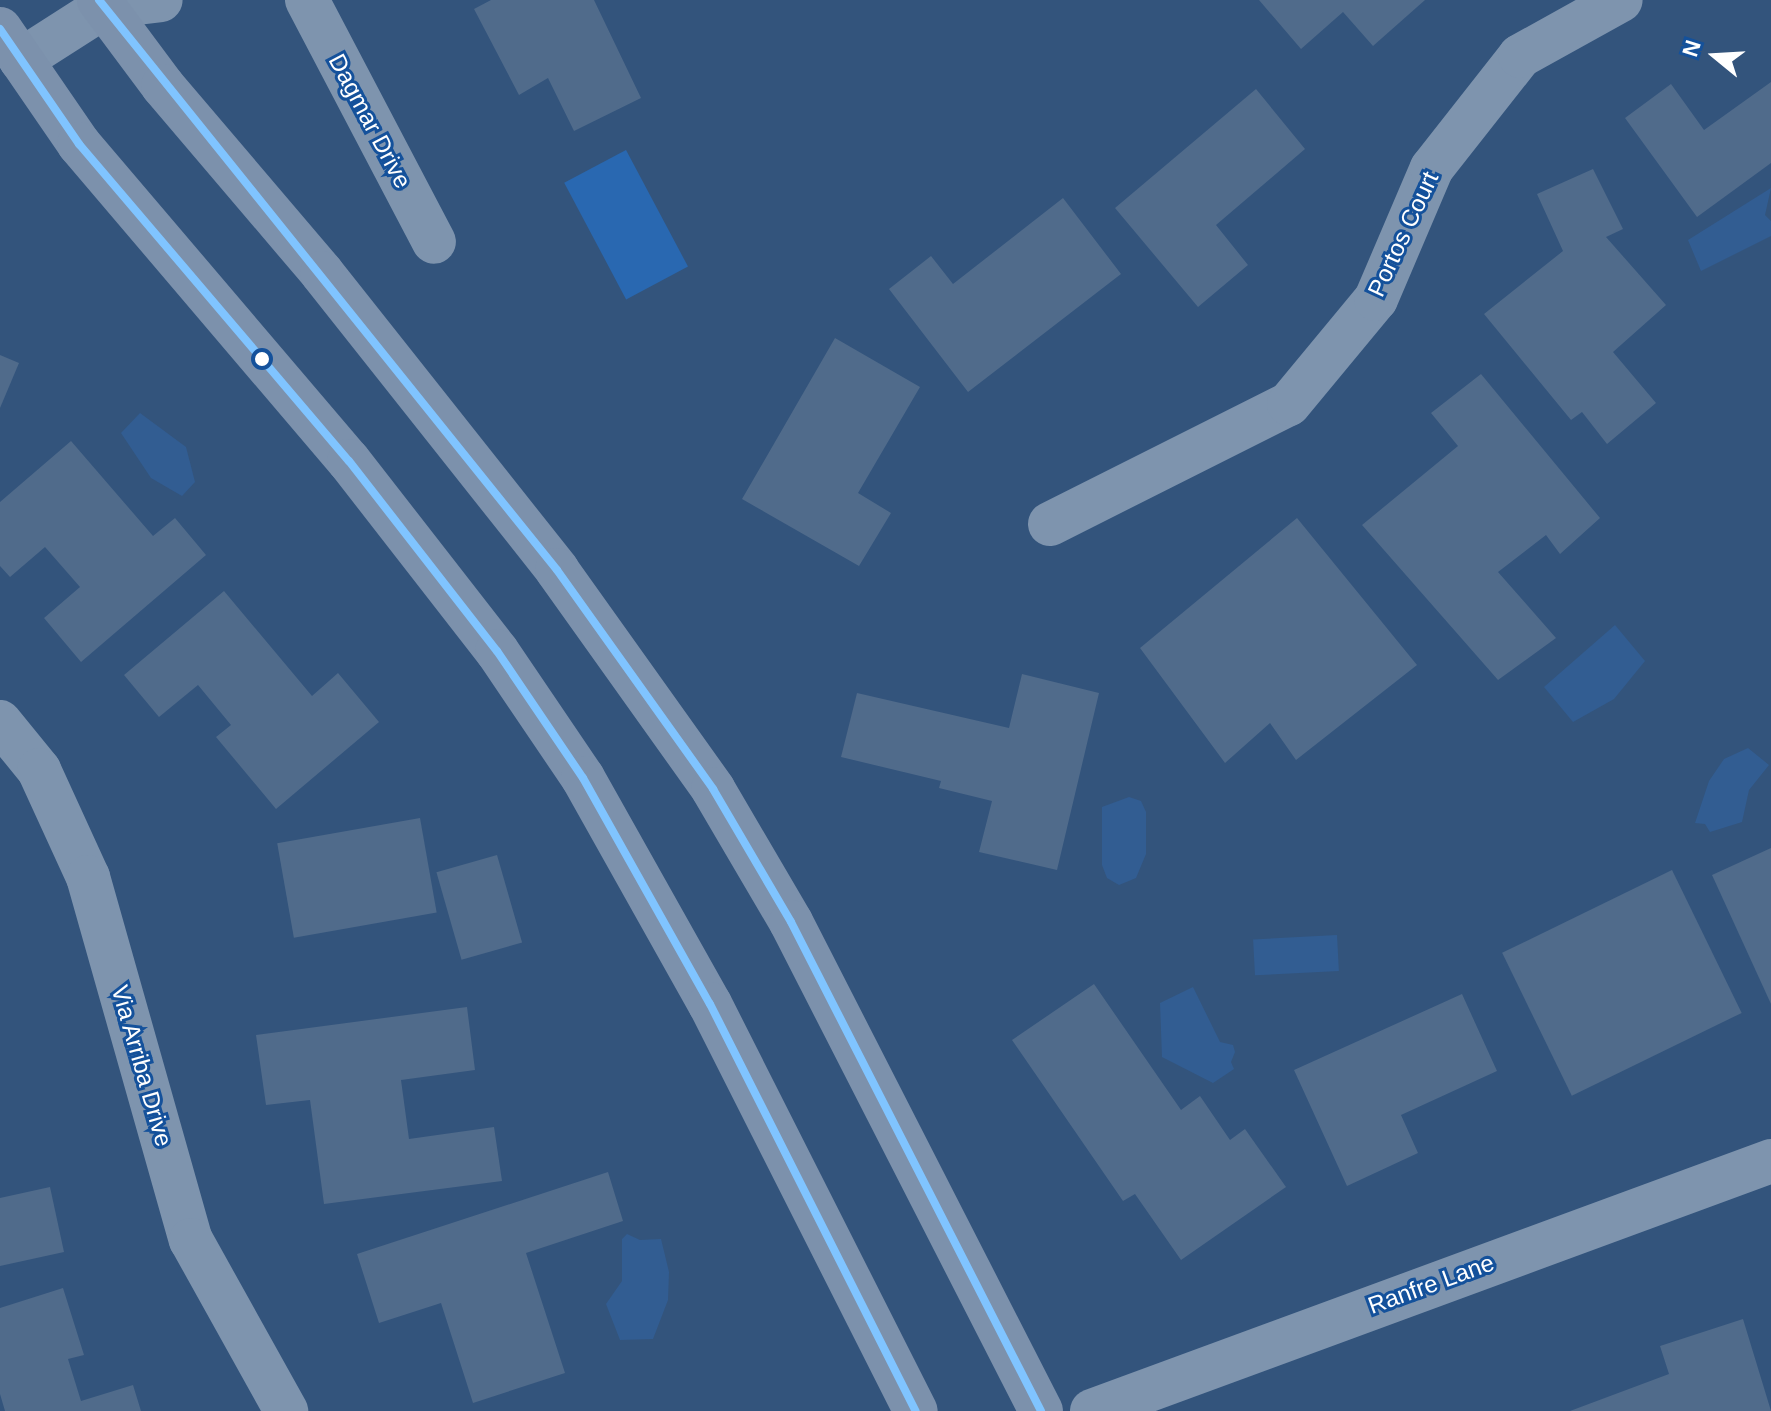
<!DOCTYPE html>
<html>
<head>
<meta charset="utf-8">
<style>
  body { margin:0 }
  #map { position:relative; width:1771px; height:1411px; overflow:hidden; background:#33547c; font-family:Arial,sans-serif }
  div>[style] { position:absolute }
  .green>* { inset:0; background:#2968b1; transform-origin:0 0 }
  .water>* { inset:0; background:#325d92; transform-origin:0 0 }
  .building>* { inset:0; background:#506b8b; transform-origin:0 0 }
  .minor>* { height:44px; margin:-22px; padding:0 22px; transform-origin:22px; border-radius:22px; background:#7e94ae }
  .primary>* { height:44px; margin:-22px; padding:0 22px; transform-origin:22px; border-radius:22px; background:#7c91ac }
  .bus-1>* { height:8px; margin:-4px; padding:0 4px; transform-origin:4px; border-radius:4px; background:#80c4ff }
  .dots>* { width:22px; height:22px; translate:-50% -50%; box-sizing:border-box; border:4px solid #14519b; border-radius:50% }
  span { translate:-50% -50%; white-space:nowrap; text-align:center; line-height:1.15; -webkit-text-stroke:6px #14519b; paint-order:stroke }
  .street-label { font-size:24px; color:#fff }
  .north { position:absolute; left:1675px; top:16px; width:80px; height:80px; -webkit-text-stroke:6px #14519b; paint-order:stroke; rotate:288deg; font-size:22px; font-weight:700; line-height:32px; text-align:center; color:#fff }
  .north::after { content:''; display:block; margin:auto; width:28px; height:36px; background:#fff; clip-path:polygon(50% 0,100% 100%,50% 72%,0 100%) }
</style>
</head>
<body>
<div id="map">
  <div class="green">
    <div style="left:626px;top:150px;width:132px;height:70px;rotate:62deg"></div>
  </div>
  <div class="water">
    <div style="clip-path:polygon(1771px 188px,1765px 215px,1771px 221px,1771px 236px,1701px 271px,1688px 240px)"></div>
    <div style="clip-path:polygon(140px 413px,186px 447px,195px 482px,182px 496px,151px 478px,121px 433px)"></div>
    <div style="clip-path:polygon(1615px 625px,1645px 661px,1614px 699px,1573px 722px,1544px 687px)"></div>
    <div style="clip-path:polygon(1748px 748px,1769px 765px,1749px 790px,1742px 822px,1710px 832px,1705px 824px,1695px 823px,1709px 781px,1724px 759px)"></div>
    <div style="clip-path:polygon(1129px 797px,1141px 801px,1146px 812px,1146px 854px,1136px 878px,1119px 885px,1107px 878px,1102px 865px,1102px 807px)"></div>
    <div style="left:1337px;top:935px;width:36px;height:84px;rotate:87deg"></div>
    <div style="clip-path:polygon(1193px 987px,1220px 1042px,1233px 1045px,1235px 1052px,1231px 1062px,1234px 1069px,1213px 1083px,1162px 1057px,1160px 1003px)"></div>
    <div style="clip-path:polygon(627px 1234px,640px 1240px,661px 1239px,669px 1272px,668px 1300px,653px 1339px,620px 1340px,606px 1304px,622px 1281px,622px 1239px)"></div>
  </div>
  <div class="building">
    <div style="clip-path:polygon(491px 0,594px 0,641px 98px,574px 131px,548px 78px,519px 95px,474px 9px)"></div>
    <div style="clip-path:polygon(1259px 0,1425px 0,1373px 46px,1343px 12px,1301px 49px)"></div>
    <div style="clip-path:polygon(1771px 82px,1771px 163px,1697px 217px,1625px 118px,1671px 84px,1704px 130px)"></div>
    <div style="clip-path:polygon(1256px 89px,1305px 149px,1216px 225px,1248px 265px,1198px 307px,1115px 208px)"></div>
    <div style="clip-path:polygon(1593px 169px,1623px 229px,1606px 237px,1666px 305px,1613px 352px,1656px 403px,1607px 444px,1582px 412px,1571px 420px,1484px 314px,1563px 251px,1537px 194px)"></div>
    <div style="clip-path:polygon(1063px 198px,1121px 274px,968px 392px,889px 289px,931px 256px,953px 284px)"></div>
    <div style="clip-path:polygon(835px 338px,920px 387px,858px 493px,891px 513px,859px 566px,742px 499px)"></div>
    <div style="clip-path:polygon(0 355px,19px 363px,0 408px)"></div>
    <div style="clip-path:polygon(1481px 374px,1600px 518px,1560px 554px,1546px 535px,1498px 572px,1556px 638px,1498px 680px,1362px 525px,1458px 446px,1431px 413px)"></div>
    <div style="clip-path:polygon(71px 441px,153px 536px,175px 518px,206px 555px,81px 662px,44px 618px,80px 587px,45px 547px,10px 577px,0 566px,0 502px)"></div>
    <div style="clip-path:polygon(1297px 518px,1417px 665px,1296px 760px,1270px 723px,1225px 763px,1140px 648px)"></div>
    <div style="clip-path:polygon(224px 591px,312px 696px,338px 673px,379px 722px,276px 809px,216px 737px,231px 725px,198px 685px,159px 717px,124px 675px)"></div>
    <div style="clip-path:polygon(1022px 674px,1099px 693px,1057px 870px,979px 852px,992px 801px,939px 788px,941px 781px,841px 757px,857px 693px,1009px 728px)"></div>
    <div style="left:420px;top:818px;width:96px;height:145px;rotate:80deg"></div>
    <div style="clip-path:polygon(1771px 848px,1771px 1004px,1712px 875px)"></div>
    <div style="left:497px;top:855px;width:91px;height:63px;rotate:74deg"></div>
    <div style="left:1672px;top:870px;width:159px;height:189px;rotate:64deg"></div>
    <div style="clip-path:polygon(1094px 984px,1181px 1110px,1200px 1096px,1230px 1140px,1245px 1129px,1286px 1187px,1181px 1260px,1135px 1194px,1123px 1201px,1012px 1040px)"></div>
    <div style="clip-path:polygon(1462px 994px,1497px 1071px,1401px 1115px,1418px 1153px,1347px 1186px,1294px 1070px)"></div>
    <div style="clip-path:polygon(467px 1007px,475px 1070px,401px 1080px,409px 1139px,494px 1127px,502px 1181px,324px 1204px,310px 1100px,266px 1105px,256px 1035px)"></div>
    <div style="clip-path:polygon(608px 1172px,623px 1221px,526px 1253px,565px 1373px,473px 1403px,441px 1303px,379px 1323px,357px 1254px)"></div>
    <div style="clip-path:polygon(50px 1187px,64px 1252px,0 1266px,0 1198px)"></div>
    <div style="clip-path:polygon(63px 1288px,84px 1355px,68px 1359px,81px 1401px,133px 1385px,141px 1411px,5px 1411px,0 1394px,0 1308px)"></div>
    <div style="clip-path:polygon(1743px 1319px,1771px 1411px,1570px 1411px,1669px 1374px,1660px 1346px)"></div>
  </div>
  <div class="minor">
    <div style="left:307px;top:0;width:273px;rotate:62.3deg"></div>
    <div style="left:21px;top:60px;width:98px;rotate:-32.6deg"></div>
    <div style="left:104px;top:7px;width:57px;rotate:-7deg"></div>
    <div style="left:1050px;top:524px;width:267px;rotate:-26.7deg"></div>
    <div style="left:1289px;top:404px;width:136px;rotate:-50.4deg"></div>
    <div style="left:1376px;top:299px;width:142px;rotate:-66.9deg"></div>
    <div style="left:1432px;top:168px;width:142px;rotate:-51.8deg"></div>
    <div style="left:1520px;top:56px;width:115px;rotate:-29deg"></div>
    <div style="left:0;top:722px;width:62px;rotate:50.9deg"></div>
    <div style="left:39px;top:770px;width:118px;rotate:65.4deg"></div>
    <div style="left:88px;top:877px;width:377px;rotate:74.2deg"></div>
    <div style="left:191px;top:1240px;width:196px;rotate:60.9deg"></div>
    <div style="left:1092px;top:1411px;width:724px;rotate:-20.21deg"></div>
  </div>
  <div class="primary">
    <div style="left:99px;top:0;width:107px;rotate:53.3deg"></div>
    <div style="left:163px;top:86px;width:245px;rotate:49.6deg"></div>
    <div style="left:322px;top:273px;width:379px;rotate:51.6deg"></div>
    <div style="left:557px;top:570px;width:269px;rotate:54.5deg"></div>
    <div style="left:713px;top:789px;width:154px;rotate:59.6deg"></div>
    <div style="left:791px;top:922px;width:549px;rotate:62.92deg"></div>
    <div style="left:0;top:29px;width:140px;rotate:55.5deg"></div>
    <div style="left:79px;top:144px;width:416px;rotate:49.6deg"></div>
    <div style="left:349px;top:461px;width:241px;rotate:52.1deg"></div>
    <div style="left:497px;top:651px;width:153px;rotate:55.9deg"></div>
    <div style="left:583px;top:778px;width:259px;rotate:60.7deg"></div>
    <div style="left:710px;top:1004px;width:456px;rotate:63.2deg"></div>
  </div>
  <div class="bus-1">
    <div style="left:99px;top:0;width:731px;rotate:51.22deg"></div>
    <div style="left:557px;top:570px;width:269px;rotate:54.5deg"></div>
    <div style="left:713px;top:789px;width:154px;rotate:59.6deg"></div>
    <div style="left:791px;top:922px;width:549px;rotate:62.92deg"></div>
    <div style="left:0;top:29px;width:140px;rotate:55.5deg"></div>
    <div style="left:79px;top:144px;width:416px;rotate:49.6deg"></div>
    <div style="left:349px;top:461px;width:241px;rotate:52.1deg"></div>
    <div style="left:497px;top:651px;width:153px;rotate:55.9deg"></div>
    <div style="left:583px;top:778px;width:259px;rotate:60.7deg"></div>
    <div style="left:710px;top:1004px;width:456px;rotate:63.2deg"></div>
  </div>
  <div class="dots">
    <div style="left:262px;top:359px;background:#fff"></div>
  </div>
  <div class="street-label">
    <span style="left:370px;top:121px;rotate:62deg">Dagmar Drive</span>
    <span style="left:1403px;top:234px;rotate:-65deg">Portos Court</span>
    <span style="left:142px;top:1066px;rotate:74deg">Via Arriba Drive</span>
    <span style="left:1431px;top:1284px;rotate:-20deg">Ranfre Lane</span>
  </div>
  <div class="north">N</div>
</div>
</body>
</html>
